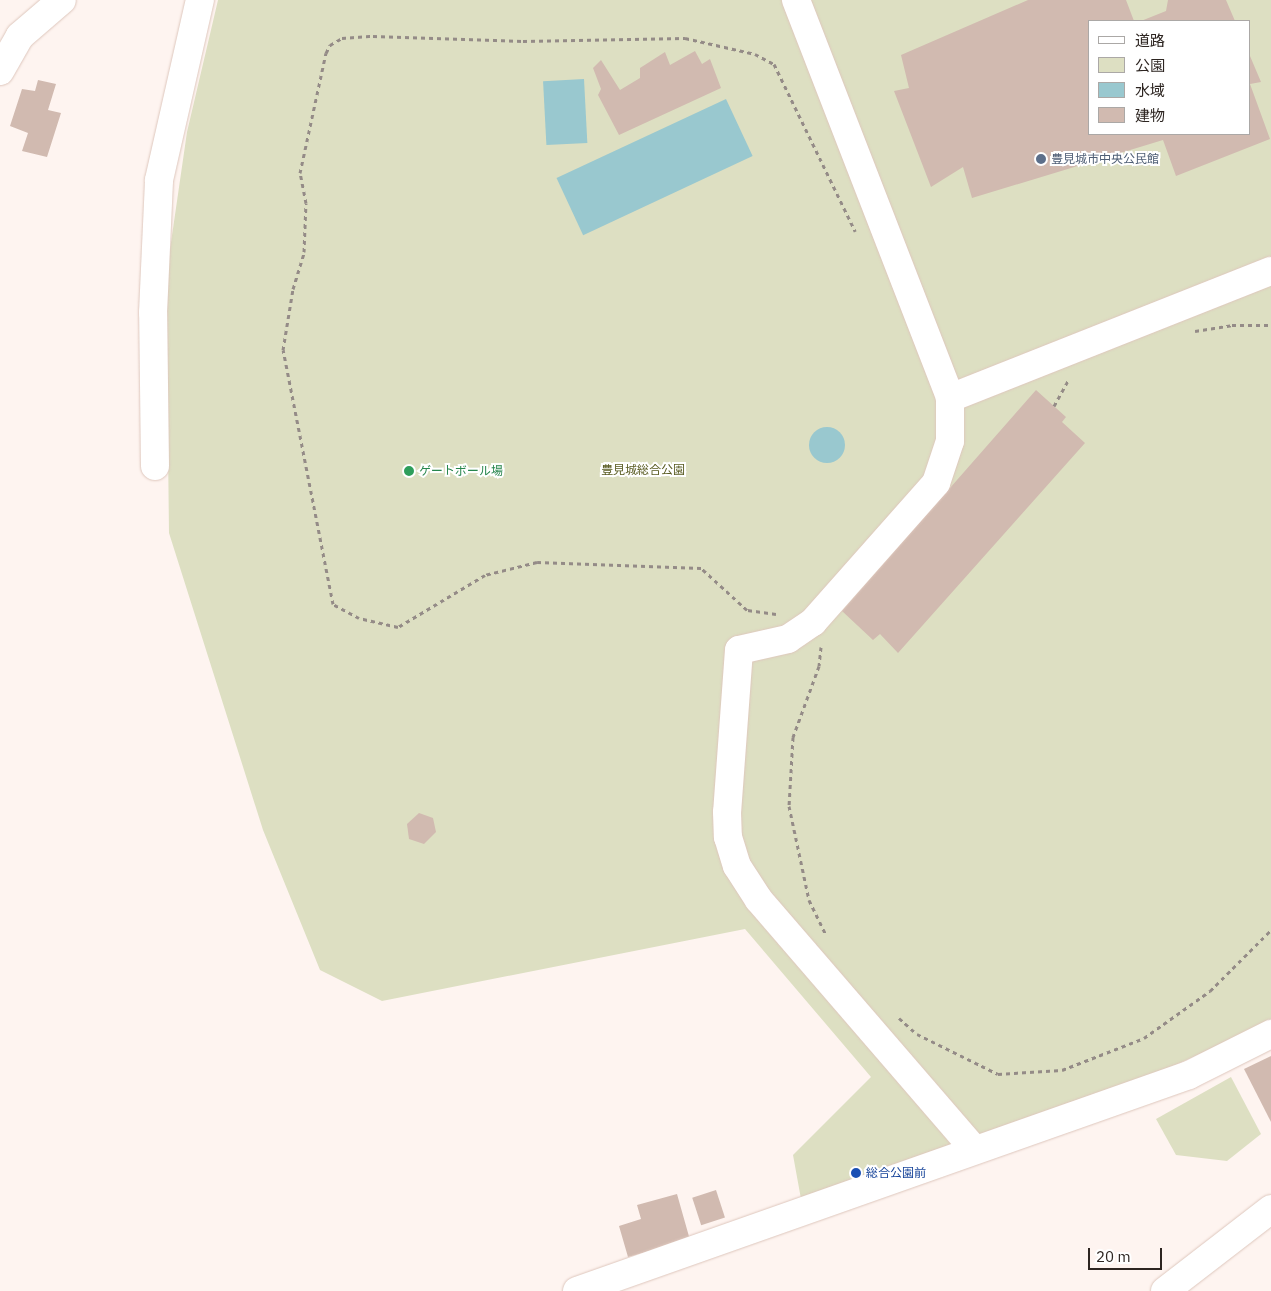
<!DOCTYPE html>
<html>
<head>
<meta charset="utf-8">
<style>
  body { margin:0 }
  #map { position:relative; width:1271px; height:1291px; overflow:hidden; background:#fef4f0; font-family:"IBM Plex Sans","Noto Sans JP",sans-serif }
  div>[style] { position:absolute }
  .green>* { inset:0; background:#dddfc2 }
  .water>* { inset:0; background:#99c8cf; transform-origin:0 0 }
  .round { border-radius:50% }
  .building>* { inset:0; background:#d1bab0; transform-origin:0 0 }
  .path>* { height:3px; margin-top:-1.5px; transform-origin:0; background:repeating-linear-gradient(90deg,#948b87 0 4px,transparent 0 8px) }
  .roads { filter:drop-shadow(0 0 1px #dec7bd) drop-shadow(0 0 1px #dec7bd) }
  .minor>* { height:28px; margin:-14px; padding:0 14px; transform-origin:14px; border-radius:14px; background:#fff }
  .major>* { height:28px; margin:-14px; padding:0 14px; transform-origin:14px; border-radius:14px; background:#fff }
  .dots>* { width:14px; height:14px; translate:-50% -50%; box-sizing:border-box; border:2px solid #fff; border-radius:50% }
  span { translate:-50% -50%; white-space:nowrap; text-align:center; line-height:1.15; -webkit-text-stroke:4px #fff; paint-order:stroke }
  .service-label { font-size:12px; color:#4e5e75 }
  .left { translate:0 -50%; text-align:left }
  .park-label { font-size:12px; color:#595b21 }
  .leisure-label { font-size:12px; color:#27864d }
  .transit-label { font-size:12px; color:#164399 }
  .legend { position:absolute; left:1088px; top:20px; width:162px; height:115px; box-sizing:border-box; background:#fff; border:1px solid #aba8a6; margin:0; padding:6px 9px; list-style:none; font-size:15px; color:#2d2521 }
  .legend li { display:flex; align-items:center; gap:10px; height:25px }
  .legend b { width:25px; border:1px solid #aba8a6 }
  .scale { position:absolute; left:1088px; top:1248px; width:74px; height:22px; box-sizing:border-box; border:2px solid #2d2521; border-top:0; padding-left:6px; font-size:15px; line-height:18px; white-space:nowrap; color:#2d2521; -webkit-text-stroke:4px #fff; paint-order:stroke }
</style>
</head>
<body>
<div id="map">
  <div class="green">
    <div style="clip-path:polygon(evenodd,218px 0,1271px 0,1271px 1022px,1133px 1084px,801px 1199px,793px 1155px,871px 1077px,745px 929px,382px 1001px,320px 970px,263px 830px,169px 533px,166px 277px,187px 132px,218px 0,1090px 21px,1250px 21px,1250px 134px,1090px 134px,1090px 21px)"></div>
    <div style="clip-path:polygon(1231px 1077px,1261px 1134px,1227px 1161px,1176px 1155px,1156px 1119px)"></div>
  </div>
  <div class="water">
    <div style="left:584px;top:79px;width:64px;height:41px;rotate:87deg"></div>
    <div style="left:726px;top:99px;width:63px;height:187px;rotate:65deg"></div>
    <div class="round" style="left:809px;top:427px;width:36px;height:36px"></div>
  </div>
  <div class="building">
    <div style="clip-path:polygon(1028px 0,1126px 0,1134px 21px,1090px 21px,1090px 134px,1250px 134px,1250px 56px,1261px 82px,1250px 84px,1270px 139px,1176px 176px,1163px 140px,972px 198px,963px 167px,931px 187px,894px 91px,909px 88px,901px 55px)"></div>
    <div style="clip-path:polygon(1168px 0,1226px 0,1235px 21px,1141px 21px,1166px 11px)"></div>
    <div style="clip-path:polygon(695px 51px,702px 64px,710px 59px,721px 88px,619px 135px,598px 95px,601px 89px,593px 68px,601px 60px,620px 90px,640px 78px,640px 68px,665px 52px,670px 65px)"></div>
    <div style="clip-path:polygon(38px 80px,56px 84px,48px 110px,61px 113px,47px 157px,22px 151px,28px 133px,10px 126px,22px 89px,35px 91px)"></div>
    <div style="clip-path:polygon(1036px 390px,1066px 417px,1062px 422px,1085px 443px,898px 653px,880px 634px,873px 640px,842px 611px)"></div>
    <div style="clip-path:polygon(419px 813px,433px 818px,436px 832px,424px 844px,409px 839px,407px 824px)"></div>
    <div style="clip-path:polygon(1271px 1056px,1271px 1122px,1244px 1069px)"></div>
    <div style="left:716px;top:1190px;width:29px;height:25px;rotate:72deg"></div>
    <div style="clip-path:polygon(677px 1194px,690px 1240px,628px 1257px,619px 1226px,641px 1219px,637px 1205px)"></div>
  </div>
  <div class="path">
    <div style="left:1195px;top:331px;width:37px;rotate:-9deg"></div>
    <div style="left:1232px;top:325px;width:39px"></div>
    <div style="left:1054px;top:406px;width:31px;rotate:-61deg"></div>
    <div style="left:776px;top:614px;width:29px;rotate:-172deg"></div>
    <div style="left:747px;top:610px;width:62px;rotate:-137.6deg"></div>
    <div style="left:701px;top:568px;width:164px;rotate:-177.9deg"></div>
    <div style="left:537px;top:562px;width:54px;rotate:166deg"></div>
    <div style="left:485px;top:575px;width:101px;rotate:149.1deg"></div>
    <div style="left:398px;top:627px;width:40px;rotate:-167deg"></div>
    <div style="left:359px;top:618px;width:30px;rotate:-152deg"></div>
    <div style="left:333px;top:604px;width:259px;rotate:-101.1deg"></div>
    <div style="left:283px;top:350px;width:62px;rotate:-80.7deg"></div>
    <div style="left:293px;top:289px;width:39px;rotate:-73deg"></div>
    <div style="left:304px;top:252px;width:49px;rotate:-87.7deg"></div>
    <div style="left:306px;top:203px;width:31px;rotate:-101deg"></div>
    <div style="left:300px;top:173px;width:123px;rotate:-77.8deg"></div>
    <div style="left:326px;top:53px;width:9px;rotate:-63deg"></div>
    <div style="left:330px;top:45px;width:14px;rotate:-30deg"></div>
    <div style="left:342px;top:38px;width:31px;rotate:-4deg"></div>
    <div style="left:373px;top:36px;width:150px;rotate:1.9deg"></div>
    <div style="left:523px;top:41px;width:162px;rotate:-1.1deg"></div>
    <div style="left:685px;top:38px;width:72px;rotate:12.9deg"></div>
    <div style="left:755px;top:54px;width:21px;rotate:28deg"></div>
    <div style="left:774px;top:64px;width:186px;rotate:64.1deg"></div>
    <div style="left:821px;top:647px;width:19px;rotate:96deg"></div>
    <div style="left:819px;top:666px;width:76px;rotate:110.1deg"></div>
    <div style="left:793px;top:737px;width:69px;rotate:93.3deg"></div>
    <div style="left:789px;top:806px;width:96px;rotate:78deg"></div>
    <div style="left:809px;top:900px;width:39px;rotate:64deg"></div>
    <div style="left:899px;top:1018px;width:24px;rotate:42deg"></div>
    <div style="left:917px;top:1034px;width:90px;rotate:26.3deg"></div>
    <div style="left:998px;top:1074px;width:64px;rotate:-3.6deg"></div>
    <div style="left:1062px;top:1070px;width:88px;rotate:-21.3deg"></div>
    <div style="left:1144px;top:1038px;width:81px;rotate:-35.5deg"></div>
    <div style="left:1210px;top:991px;width:86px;rotate:-45deg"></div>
  </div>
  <div class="roads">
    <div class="minor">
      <div style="left:796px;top:0;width:427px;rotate:68.8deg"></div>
      <div style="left:950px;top:398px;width:43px;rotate:90deg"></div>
      <div style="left:950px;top:441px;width:44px;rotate:108.4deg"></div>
      <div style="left:936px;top:483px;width:186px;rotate:131.5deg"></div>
      <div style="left:813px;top:622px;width:30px;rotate:146deg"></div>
      <div style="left:788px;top:639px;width:50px;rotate:167.3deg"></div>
      <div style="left:739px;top:650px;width:162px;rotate:94.2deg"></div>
      <div style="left:727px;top:812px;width:25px;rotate:88deg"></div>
      <div style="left:728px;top:837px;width:30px;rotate:73deg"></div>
      <div style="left:737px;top:866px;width:40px;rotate:57.1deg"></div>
      <div style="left:759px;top:900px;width:330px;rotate:49.2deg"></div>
      <div style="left:0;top:71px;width:40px;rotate:-60.3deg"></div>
      <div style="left:20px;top:36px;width:55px;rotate:-40.6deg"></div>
      <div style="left:950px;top:398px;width:345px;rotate:-21.6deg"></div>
      <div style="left:155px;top:466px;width:153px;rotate:-90.7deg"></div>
      <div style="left:153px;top:313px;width:133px;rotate:-87.4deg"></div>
      <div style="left:159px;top:180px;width:185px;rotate:-77.2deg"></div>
      <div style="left:577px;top:1291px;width:649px;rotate:-19.44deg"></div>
      <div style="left:1189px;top:1075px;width:92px;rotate:-26.6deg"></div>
    </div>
    <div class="major">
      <div style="left:1165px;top:1291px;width:134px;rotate:-37.7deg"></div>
    </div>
  </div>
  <div class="dots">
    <div style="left:1041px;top:159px;background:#5c6f8a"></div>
    <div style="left:409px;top:471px;background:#2e9e5b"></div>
    <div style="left:856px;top:1173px;background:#1a4fb4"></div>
  </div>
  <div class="service-label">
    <span class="left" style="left:1051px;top:159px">豊見城市中央公民館</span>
  </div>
  <div class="park-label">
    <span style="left:643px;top:470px">豊見城総合公園</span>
  </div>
  <div class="leisure-label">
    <span class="left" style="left:419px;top:471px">ゲートボール場</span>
  </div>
  <div class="transit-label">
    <span class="left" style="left:866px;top:1173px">総合公園前</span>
  </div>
  <ul class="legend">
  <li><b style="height:6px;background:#fff"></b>道路</li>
  <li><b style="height:14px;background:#dddfc2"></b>公園</li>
  <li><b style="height:14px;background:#99c8cf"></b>水域</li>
  <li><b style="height:14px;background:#d1bab0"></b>建物</li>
  </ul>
  <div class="scale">20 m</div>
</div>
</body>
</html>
